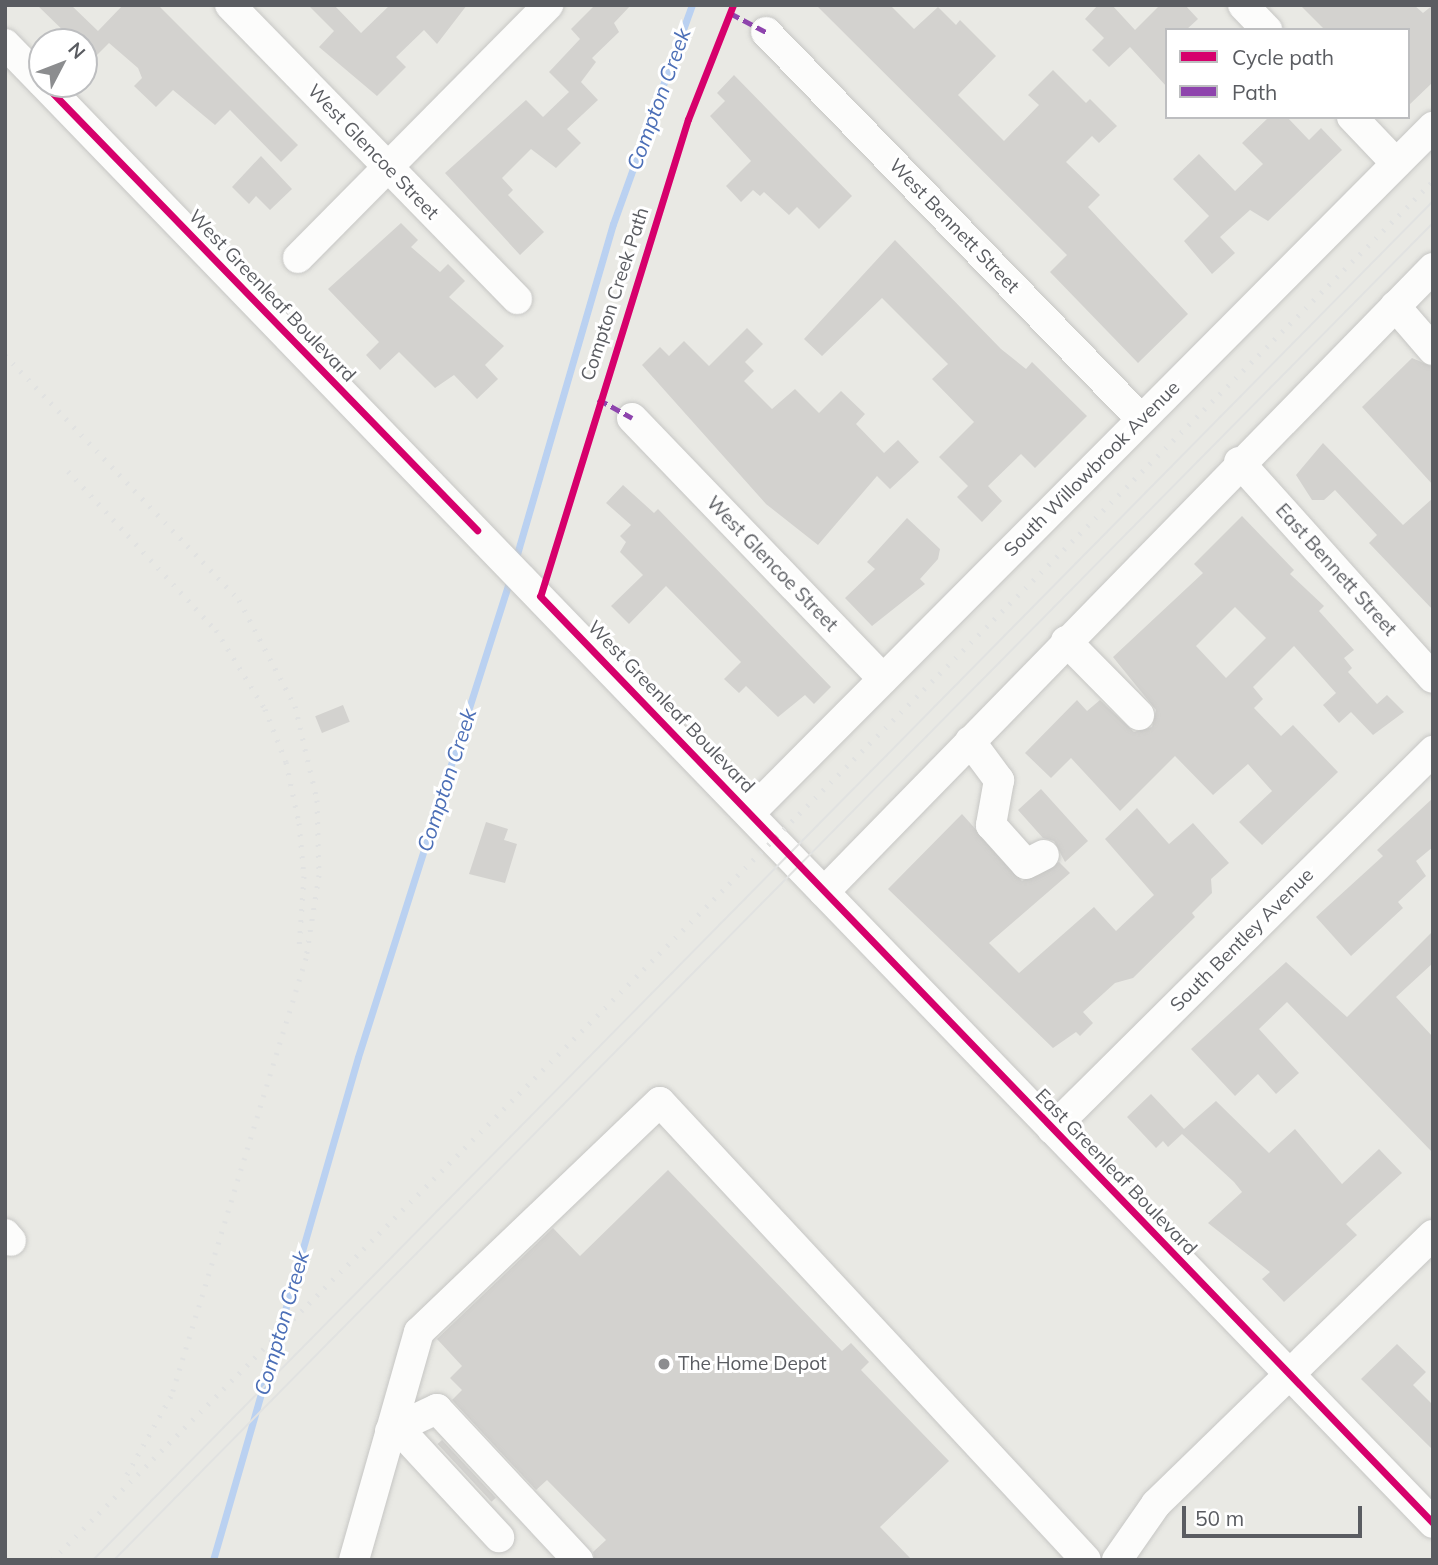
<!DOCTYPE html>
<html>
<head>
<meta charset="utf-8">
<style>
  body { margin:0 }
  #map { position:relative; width:1438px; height:1565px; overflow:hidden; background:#e9e9e4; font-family:Mulish,sans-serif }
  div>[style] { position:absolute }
  .stream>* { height:7px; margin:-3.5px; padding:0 3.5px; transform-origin:3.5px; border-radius:3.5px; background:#bad1f1 }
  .building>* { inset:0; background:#d3d2cf; transform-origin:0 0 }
  .roads { filter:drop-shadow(0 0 2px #c6c6c4) drop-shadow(0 0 2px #c6c6c4) }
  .minor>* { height:30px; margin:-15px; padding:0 15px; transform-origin:15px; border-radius:15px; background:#fcfcfb }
  .tram>* { height:2px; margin:-1px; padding:0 1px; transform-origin:1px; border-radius:1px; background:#e1e2e1 }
  .rail>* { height:5px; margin-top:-2.5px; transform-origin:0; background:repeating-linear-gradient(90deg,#e1e2e1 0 2px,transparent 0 11px) }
  .quiet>* { height:5px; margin-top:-2.5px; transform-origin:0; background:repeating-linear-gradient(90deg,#8e44ad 0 10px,transparent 0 15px) }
  .cycleway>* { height:7px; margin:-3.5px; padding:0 3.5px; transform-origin:3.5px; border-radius:3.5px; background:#d6006c }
  .dots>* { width:19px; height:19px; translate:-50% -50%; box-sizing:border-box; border:4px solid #fff; border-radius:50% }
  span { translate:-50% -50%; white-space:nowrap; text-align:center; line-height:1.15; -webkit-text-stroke:6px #fff; paint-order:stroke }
  .street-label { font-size:19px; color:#5a5c61 }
  .poi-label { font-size:19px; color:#5a5c61 }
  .left { translate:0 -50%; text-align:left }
  .water-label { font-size:21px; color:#4c6fb7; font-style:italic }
  .frame { position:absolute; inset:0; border:7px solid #5a5c61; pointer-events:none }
  .legend { position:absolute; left:1165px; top:28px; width:245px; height:91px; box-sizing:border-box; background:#fff; border:2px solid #bdbec0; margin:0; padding:9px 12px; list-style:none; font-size:21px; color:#5a5c61 }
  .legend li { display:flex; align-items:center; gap:14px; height:35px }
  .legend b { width:35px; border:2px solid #bdbec0 }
  .north { position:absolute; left:28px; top:28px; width:70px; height:70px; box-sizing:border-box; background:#fff; border:2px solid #bdbec0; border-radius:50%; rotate:48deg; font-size:19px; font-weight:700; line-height:28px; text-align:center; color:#5a5c61 }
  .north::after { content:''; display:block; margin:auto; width:24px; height:32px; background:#8c8d8f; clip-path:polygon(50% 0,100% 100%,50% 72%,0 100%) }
  .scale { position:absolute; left:1182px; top:1506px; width:180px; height:32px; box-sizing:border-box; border:4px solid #5a5c61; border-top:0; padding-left:9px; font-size:21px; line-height:24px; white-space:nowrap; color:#5a5c61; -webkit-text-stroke:5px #fff; paint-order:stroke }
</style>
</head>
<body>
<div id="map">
  <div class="stream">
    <div style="left:515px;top:561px;width:351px;rotate:-73.8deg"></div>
    <div style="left:613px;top:224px;width:233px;rotate:-70.2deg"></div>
    <div style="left:213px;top:1560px;width:523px;rotate:-73.92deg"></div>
    <div style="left:358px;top:1057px;width:502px;rotate:-72.36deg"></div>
  </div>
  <div class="building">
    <div style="clip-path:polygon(37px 5px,71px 5px,98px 31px,123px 5px,158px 5px,298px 145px,281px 162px,230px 110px,215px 125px,173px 90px,156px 107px,134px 86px,142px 78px,138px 68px,109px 43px,84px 68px,84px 42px,75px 42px)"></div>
    <div style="clip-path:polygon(308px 5px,334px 5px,361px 33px,390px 5px,467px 5px,437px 44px,424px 30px,396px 57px,406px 67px,377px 96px,319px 47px,334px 31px)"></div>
    <div style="clip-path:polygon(595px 5px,631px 5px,614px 23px,619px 32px,592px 58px,596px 62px,581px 82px,598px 100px,567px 129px,581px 143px,556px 168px,531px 149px,502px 178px,513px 190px,508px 195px,544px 232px,520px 255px,445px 173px,526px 100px,543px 117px,569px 92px,549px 72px,580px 39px,571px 29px)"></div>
    <div style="clip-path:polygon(816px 5px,890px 5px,914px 29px,938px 7px,956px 25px,960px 20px,996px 56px,958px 95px,1004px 141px,1039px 105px,1028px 95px,1053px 70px,1086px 103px,1090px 99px,1117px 126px,1099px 143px,1092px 136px,1066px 162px,1100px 195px,1088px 207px,1188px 314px,1138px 363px,1050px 272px,1067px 255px)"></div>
    <div style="clip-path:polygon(1098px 5px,1112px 5px,1135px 30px,1160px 5px,1185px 5px,1198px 19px,1186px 30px,1167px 30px,1167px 87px,1130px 47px,1109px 67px,1092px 50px,1104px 38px,1085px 19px)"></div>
    <div style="clip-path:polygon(1300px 5px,1414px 5px,1423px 13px,1433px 5px,1433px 82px,1408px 106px,1408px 30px,1325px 30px)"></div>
    <div style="clip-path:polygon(734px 75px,852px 196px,819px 229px,797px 207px,789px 215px,764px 192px,760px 196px,753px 190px,741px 202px,726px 186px,751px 161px,710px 116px,725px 101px,717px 93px)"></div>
    <div style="clip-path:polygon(1269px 117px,1287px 117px,1309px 140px,1321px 128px,1342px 150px,1268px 221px,1250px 210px,1220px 237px,1235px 253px,1212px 274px,1184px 241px,1209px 216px,1173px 179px,1199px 154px,1235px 191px,1263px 164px,1242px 143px)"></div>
    <div style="clip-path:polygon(261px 156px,292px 189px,270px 210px,256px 196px,249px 204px,232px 187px)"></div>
    <div style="clip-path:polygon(401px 223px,418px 240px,411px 247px,440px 272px,448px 264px,465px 281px,449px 297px,504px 346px,485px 365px,498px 379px,477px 399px,454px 375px,435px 388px,399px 352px,380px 370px,366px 355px,379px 342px,328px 289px)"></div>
    <div style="clip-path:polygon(895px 240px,1001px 349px,1026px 369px,1032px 362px,1087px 416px,1035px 468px,1021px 454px,988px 486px,1002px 501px,982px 522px,957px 497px,968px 486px,939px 457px,974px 422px,932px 379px,948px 364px,882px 298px,822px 356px,804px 339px)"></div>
    <div style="clip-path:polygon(747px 328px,763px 344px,745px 362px,754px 371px,744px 381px,772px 409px,795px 389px,819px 413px,841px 391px,865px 414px,856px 424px,884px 453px,898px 440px,919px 462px,890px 489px,877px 476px,818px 545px,766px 504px,642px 365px,660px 347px,669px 356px,684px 341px,709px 366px)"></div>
    <div style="clip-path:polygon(1412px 358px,1433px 367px,1433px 485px,1362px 407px)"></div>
    <div style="clip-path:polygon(1323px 443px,1403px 525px,1433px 498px,1433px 610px,1369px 543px,1377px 535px,1335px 490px,1324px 500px,1312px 500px,1296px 475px)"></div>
    <div style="clip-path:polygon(623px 485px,654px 513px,658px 509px,831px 687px,814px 704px,805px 695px,778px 717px,746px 686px,739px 693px,724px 679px,741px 662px,666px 586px,629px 624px,611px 606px,643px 575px,620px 552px,626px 542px,620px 536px,631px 525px,606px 503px)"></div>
    <div style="clip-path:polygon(evenodd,1242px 516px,1294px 570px,1290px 574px,1324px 606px,1319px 611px,1354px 650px,1344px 658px,1352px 668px,1348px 672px,1377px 704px,1387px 695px,1404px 712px,1373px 735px,1351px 712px,1339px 723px,1323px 705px,1336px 693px,1294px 646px,1253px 687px,1263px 699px,1254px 708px,1281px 736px,1293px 725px,1338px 772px,1262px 845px,1239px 822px,1272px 791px,1248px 764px,1213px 795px,1175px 756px,1120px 811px,1071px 758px,1051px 778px,1025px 753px,1077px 700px,1087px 711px,1100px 700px,1134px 732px,1152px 727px,1156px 710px,1113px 657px,1203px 573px,1194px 564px,1242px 516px,1235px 607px,1266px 638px,1226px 678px,1196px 646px,1235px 607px)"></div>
    <div style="clip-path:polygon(907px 518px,940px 549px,938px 559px,920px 579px,925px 584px,872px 626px,845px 598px,875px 569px,867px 562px)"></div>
    <div style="left:343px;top:705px;width:18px;height:30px;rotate:68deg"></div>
    <div style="clip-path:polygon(1041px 789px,1088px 841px,1065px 862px,1054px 841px,1043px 838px,1018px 810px)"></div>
    <div style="clip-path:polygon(1433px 798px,1433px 847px,1416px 861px,1426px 876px,1398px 902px,1403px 908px,1351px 956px,1316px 917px,1383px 856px,1377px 850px)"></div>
    <div style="clip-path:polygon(1137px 808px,1169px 844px,1193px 823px,1229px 863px,1211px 879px,1212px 893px,1192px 913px,1195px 917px,1133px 978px,1115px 983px,1083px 1012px,1093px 1023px,1080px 1036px,1076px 1032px,1053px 1048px,888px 889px,962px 814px,1022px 881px,1059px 862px,1070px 873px,989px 943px,1019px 973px,1094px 907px,1116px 931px,1154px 895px,1105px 839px)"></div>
    <div style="clip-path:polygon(486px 822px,508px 829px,504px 840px,517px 844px,505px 883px,469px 874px)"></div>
    <div style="clip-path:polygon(1433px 931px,1433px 963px,1396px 997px,1433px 1037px,1433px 1153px,1287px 1002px,1259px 1029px,1299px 1073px,1276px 1094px,1258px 1074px,1235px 1096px,1191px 1049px,1286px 962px,1347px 1017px)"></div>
    <div style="clip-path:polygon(1151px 1094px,1184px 1129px,1216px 1101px,1269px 1153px,1295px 1129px,1342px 1184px,1379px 1149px,1402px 1173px,1346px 1224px,1357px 1235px,1284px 1302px,1262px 1279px,1270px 1272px,1208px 1223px,1242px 1192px,1234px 1182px,1182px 1134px,1168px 1147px,1163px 1141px,1156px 1148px,1127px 1117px)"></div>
    <div style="clip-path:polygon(668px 1170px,842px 1351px,851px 1343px,869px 1362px,861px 1370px,949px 1461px,880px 1527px,912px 1560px,595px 1560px,593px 1552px,606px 1540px,547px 1480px,536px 1490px,452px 1400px,462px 1390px,450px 1378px,462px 1366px,437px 1339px,553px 1228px,580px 1256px)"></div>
    <div style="clip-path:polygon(1397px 1344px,1426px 1372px,1413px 1385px,1433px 1405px,1433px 1450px,1361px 1379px)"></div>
    <div style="left:442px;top:1440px;width:79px;height:6px;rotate:47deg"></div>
  </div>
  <div class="roads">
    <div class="minor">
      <div style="left:230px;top:5px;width:411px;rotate:45.7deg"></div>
      <div style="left:1243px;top:5px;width:35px;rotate:46deg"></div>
      <div style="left:766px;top:32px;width:539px;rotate:45.9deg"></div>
      <div style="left:5px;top:44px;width:53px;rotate:45.8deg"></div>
      <div style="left:44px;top:84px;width:2000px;rotate:46.01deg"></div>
      <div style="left:1352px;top:117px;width:64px;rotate:46.3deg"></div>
      <div style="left:298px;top:258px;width:356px;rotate:-45.3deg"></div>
      <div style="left:1395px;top:306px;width:58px;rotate:49.2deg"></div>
      <div style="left:632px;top:418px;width:362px;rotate:46.1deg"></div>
      <div style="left:1239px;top:462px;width:290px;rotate:48.1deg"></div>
      <div style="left:1066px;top:641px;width:104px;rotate:45.4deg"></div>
      <div style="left:970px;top:741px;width:49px;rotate:53.4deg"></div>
      <div style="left:999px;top:780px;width:46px;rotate:100.1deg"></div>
      <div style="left:991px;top:825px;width:52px;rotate:48.1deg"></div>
      <div style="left:1026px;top:864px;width:20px;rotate:-27deg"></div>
      <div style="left:751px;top:812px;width:967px;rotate:-45.13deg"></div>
      <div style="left:824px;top:892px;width:872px;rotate:-45.7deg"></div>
      <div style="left:1052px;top:1129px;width:537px;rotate:-44.77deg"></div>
      <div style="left:5px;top:1234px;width:9px;rotate:49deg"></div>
      <div style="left:398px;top:1428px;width:149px;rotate:47.2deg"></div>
      <div style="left:390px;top:1431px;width:52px;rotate:-25.1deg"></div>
      <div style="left:437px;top:1409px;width:207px;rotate:47deg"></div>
      <div style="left:354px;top:1560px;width:237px;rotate:-74.1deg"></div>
      <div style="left:419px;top:1332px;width:333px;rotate:-43.7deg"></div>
      <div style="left:660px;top:1102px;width:625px;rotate:47.07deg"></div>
      <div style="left:1117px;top:1560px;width:68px;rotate:-55.1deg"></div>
      <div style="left:1156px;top:1504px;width:386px;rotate:-44.2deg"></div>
    </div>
  </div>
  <div class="tram">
    <div style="left:93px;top:1560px;width:1909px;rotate:-45.4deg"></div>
    <div style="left:114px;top:1560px;width:1878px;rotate:-45.39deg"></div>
  </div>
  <div class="rail">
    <div style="left:5px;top:355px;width:339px;rotate:46.3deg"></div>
    <div style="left:239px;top:600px;width:120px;rotate:62.2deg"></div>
    <div style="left:295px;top:706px;width:97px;rotate:76.8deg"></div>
    <div style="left:317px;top:800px;width:75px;rotate:88.5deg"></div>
    <div style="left:319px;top:875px;width:84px;rotate:98.9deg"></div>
    <div style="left:306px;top:958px;width:458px;rotate:107.1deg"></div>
    <div style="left:171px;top:1396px;width:90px;rotate:119.4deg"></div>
    <div style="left:68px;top:471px;width:217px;rotate:47.1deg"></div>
    <div style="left:216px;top:630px;width:93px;rotate:58.2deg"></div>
    <div style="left:265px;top:709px;width:57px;rotate:68.4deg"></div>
    <div style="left:286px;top:762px;width:62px;rotate:78deg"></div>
    <div style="left:299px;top:823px;width:53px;rotate:84.6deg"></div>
    <div style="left:304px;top:876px;width:73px;rotate:93.9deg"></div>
    <div style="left:52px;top:1560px;width:1952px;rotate:-44.96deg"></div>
  </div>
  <div class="quiet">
    <div style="left:730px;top:13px;width:41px;rotate:27.8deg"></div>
    <div style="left:598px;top:399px;width:39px;rotate:29deg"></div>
  </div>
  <div class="cycleway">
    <div style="left:733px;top:5px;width:123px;rotate:111.5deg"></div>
    <div style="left:688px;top:119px;width:499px;rotate:107.2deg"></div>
    <div style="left:540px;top:596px;width:1287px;rotate:46.07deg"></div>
    <div style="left:44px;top:84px;width:622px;rotate:45.85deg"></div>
  </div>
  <div class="dots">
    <div style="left:664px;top:1364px;background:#8c8d8f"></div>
  </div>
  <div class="street-label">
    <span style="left:373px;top:152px;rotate:46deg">West Glencoe Street</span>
    <span style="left:954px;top:226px;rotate:46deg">West Bennett Street</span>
    <span style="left:615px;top:294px;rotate:-72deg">Compton Creek Path</span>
    <span style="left:272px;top:296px;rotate:46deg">West Greenleaf Boulevard</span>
    <span style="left:1092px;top:469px;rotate:-45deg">South Willowbrook Avenue</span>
    <span style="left:772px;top:564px;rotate:46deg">West Glencoe Street</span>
    <span style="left:1336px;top:570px;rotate:48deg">East Bennett Street</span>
    <span style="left:671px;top:707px;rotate:46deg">West Greenleaf Boulevard</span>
    <span style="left:1242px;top:940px;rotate:-45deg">South Bentley Avenue</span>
    <span style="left:1116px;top:1172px;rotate:46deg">East Greenleaf Boulevard</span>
  </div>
  <div class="poi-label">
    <span class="left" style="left:678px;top:1364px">The Home Depot</span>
  </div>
  <div class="water-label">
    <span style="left:658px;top:99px;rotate:-70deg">Compton Creek</span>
    <span style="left:446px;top:780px;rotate:-72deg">Compton Creek</span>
    <span style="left:281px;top:1323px;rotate:-74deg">Compton Creek</span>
  </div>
  <div class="frame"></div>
  <ul class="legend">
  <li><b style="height:9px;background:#d6006c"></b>Cycle path</li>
  <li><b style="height:9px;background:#8e44ad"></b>Path</li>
  </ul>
  <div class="north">N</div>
  <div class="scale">50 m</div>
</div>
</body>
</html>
